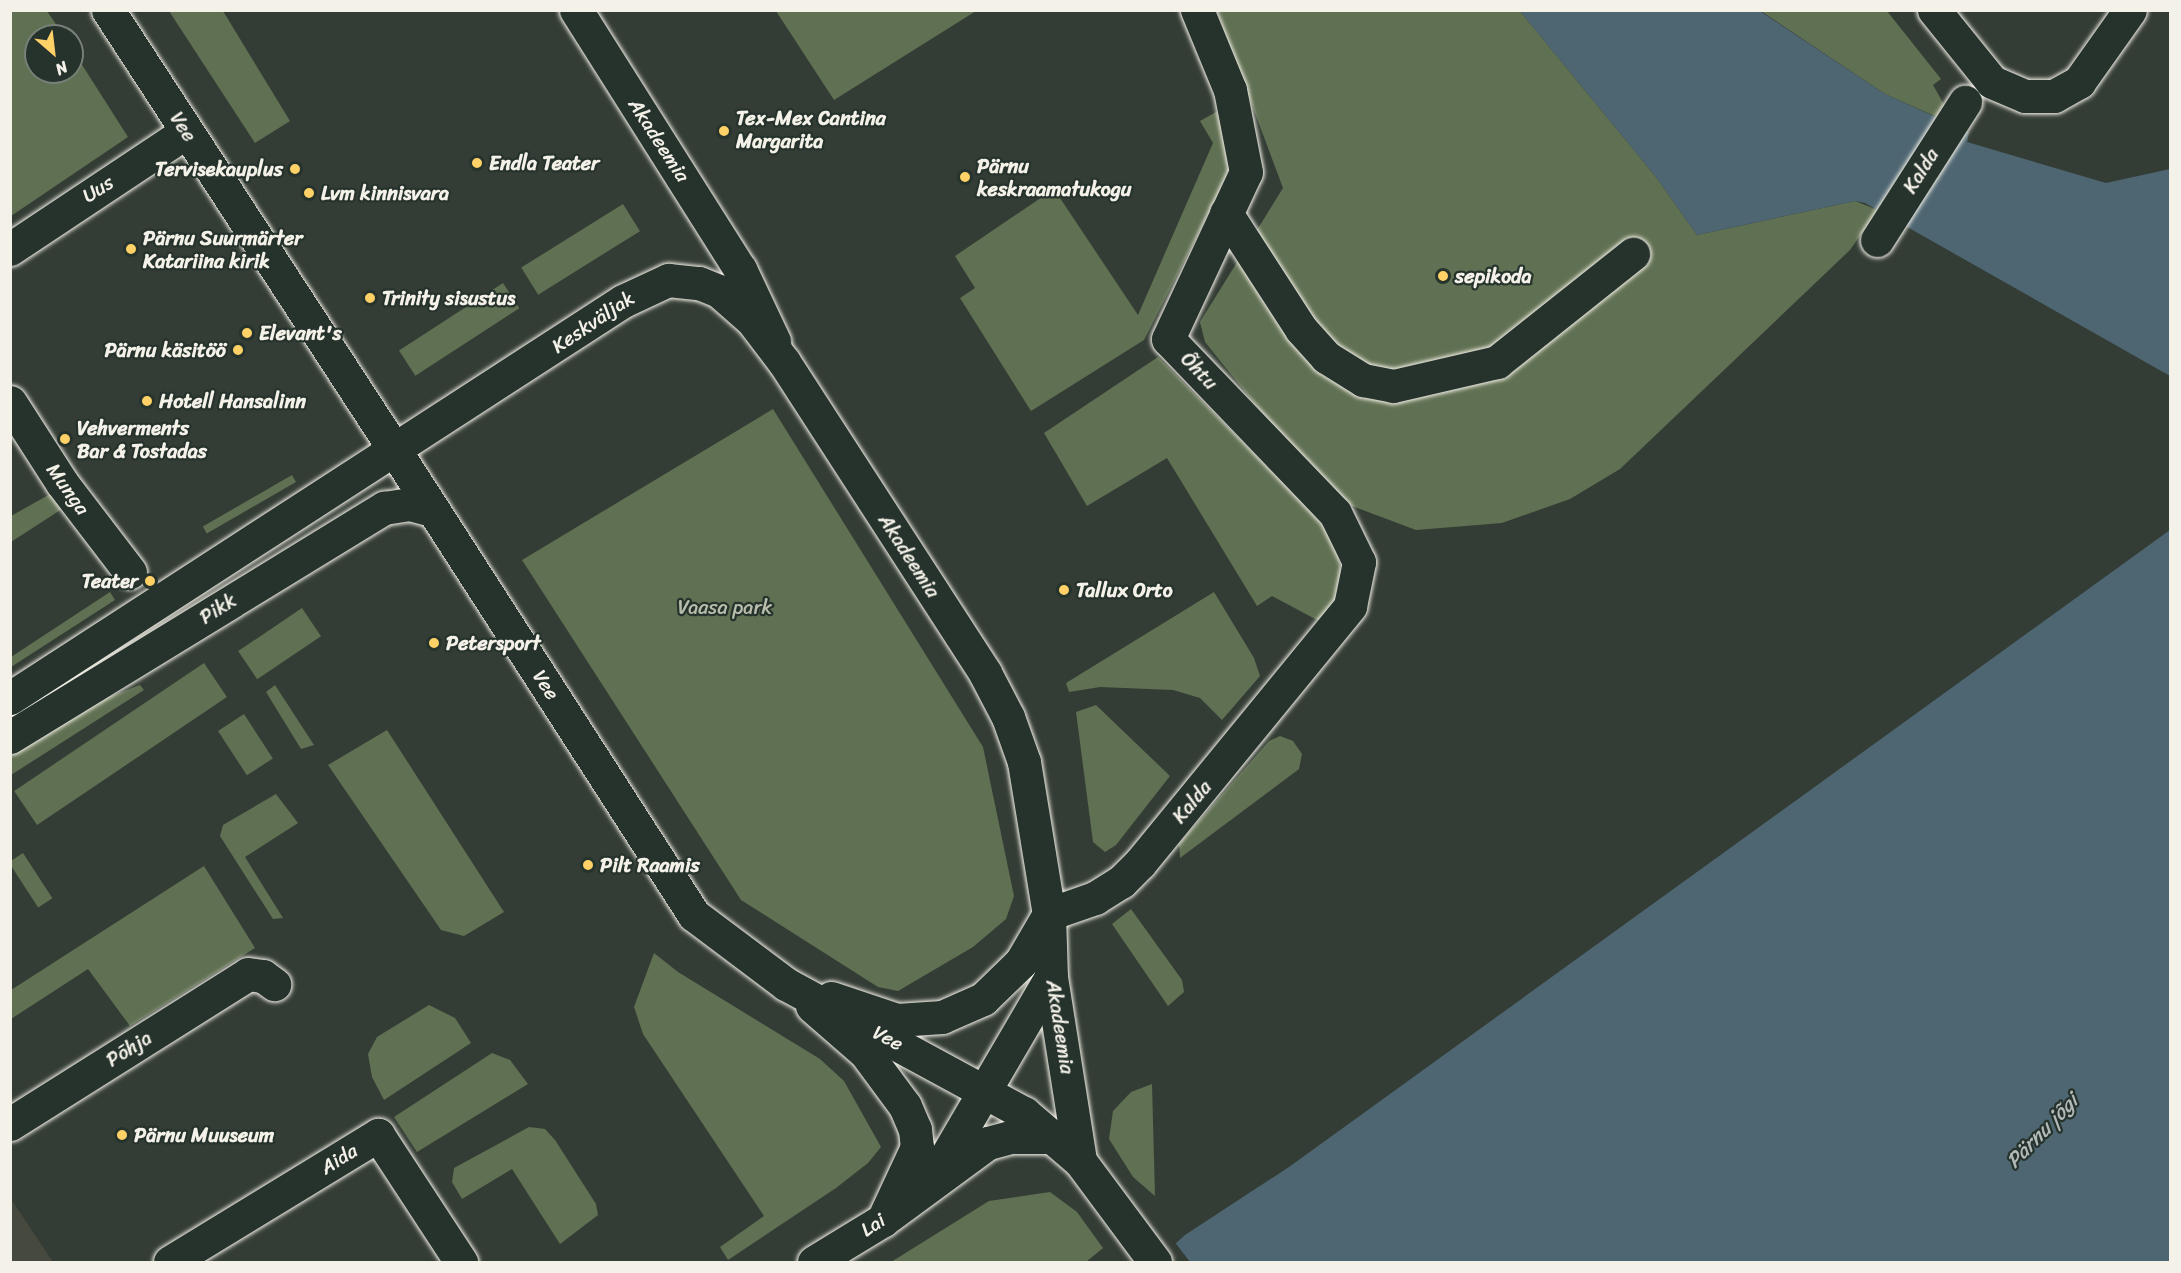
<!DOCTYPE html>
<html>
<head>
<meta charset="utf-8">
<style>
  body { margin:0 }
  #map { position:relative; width:2181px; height:1273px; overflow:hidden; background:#343d35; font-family:Sriracha,sans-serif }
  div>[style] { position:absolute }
  .built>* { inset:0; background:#45493e }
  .green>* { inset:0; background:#607052; transform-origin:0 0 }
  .water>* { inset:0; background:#4e6672 }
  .pier>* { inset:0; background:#343d35 }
  .roads { filter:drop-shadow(0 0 2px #f4f1e8) drop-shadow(0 0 2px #f4f1e8) }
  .minor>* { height:33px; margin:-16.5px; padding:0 16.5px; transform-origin:16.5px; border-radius:16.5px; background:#26332d }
  .major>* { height:33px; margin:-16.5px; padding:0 16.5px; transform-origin:16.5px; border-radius:16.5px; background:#26332d }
  .dots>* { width:16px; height:16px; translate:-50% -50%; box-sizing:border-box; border:3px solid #26332d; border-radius:50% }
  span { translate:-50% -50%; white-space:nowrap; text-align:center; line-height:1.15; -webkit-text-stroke:4.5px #26332d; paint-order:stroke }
  .poi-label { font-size:20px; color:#f4f1e8; font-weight:700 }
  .left { translate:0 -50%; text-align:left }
  .right { translate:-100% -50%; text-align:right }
  .street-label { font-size:20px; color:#f4f1e8 }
  .park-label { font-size:20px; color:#b9bdac }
  .water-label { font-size:21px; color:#b2b9b9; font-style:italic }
  .frame { position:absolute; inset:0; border:12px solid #f4f1e8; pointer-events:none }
  .north { position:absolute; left:24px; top:24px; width:60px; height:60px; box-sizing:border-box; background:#26332d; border:2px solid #787f78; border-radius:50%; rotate:152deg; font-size:16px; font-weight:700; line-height:24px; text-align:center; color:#f4f1e8 }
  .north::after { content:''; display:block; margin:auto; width:21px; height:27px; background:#ffd166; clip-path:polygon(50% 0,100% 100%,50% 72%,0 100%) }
</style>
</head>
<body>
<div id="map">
  <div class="built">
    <div style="clip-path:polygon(10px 1199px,11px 1199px,53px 1262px,11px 1262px)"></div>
  </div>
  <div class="green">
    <div style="clip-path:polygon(11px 10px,47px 11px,64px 36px,36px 36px,36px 72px,72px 72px,72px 49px,128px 137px,11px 216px)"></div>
    <div style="clip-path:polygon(169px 11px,223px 11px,290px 121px,255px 143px)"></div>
    <div style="clip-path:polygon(776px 11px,976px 11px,834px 100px)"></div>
    <div style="clip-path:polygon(1217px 11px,1520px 11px,1656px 177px,1697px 235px,1855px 201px,1878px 210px,1850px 250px,1620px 469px,1570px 499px,1502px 523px,1416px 530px,1352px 506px,1276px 430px,1205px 342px,1200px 322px,1283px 188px)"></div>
    <div style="clip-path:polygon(1761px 11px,1887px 11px,1941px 79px,1933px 85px,1946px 108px,1939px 118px,1885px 94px)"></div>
    <div style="clip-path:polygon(1216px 112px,1224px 116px,1235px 147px,1228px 175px,1144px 340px,1031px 411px,960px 298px,975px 288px,955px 256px,1054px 189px,1138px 315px,1213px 143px,1200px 121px)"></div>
    <div style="left:623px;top:204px;width:32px;height:120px;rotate:58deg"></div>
    <div style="left:503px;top:283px;width:30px;height:124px;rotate:57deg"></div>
    <div style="clip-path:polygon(1158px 357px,1311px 511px,1336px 544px,1341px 572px,1337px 600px,1319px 621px,1272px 596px,1257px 606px,1167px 458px,1087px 506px,1044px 433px)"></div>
    <div style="clip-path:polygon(773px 409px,983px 747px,1014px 896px,1006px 919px,973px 947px,898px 991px,878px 987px,741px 900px,522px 560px)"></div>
    <div style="left:292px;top:475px;width:8px;height:103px;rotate:60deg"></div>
    <div style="clip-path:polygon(52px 493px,62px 509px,11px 542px,11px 516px)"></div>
    <div style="clip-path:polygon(110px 592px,115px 600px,11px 667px,11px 657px)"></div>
    <div style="clip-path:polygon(1214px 592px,1254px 658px,1260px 676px,1222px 720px,1200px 698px,1173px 690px,1100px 687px,1069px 692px,1066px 683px)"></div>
    <div style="left:302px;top:608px;width:34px;height:77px;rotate:56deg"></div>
    <div style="left:204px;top:663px;width:41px;height:229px;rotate:56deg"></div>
    <div style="clip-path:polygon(140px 685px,144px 690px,11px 775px,11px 756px,91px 704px)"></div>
    <div style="clip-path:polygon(275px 685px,314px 745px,301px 749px,266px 692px)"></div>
    <div style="clip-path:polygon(1096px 705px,1170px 776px,1116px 845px,1105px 852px,1093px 842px,1076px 712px)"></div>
    <div style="left:244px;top:714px;width:53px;height:31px;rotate:57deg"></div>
    <div style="clip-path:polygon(387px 730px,504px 912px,464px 936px,441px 930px,328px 765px)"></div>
    <div style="clip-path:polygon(1280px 736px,1293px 741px,1302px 754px,1299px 769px,1180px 858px,1179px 844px,1269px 741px)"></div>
    <div style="clip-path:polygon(276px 794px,298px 823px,245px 857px,283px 918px,273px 919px,220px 836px,223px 825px)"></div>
    <div style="left:23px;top:853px;width:54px;height:17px;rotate:57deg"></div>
    <div style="clip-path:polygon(204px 866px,255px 948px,130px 1026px,88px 969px,11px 1019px,11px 990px)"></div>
    <div style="clip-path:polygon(1131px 909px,1182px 980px,1184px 992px,1168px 1006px,1112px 924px)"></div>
    <div style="clip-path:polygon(654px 953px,678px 972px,820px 1059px,844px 1081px,881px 1147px,868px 1163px,836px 1188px,728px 1260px,720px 1247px,764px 1216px,643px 1034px,634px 1007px)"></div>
    <div style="clip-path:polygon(429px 1005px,455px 1018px,471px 1043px,384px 1100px,372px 1077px,368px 1054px,377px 1037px)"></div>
    <div style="clip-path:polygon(492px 1053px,510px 1060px,528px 1084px,417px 1152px,394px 1117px)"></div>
    <div style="clip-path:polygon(1152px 1084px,1155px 1196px,1133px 1177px,1109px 1139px,1113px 1111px,1131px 1092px)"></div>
    <div style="clip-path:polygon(529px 1127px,545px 1129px,555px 1140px,596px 1204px,598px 1215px,560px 1244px,512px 1169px,462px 1199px,452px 1182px,454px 1168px)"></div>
    <div style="clip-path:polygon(1050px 1192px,1077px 1212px,1103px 1248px,1086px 1262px,891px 1262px,989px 1201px)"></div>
  </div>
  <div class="water">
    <div style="clip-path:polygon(1520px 11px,1760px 11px,1885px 94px,1969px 132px,1967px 142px,2106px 183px,2170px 169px,2170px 376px,1865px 203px,1855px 201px,1697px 235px,1656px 177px)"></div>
    <div style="clip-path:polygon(2170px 530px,2170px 1262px,1155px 1262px,1185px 1235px,1289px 1167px)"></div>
  </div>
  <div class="pier">
    <div style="clip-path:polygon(1174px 1241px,1190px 1262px,1152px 1262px,1153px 1260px)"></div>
  </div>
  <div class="roads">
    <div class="minor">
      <div style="left:108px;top:10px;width:524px;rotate:56.92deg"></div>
      <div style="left:576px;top:10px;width:307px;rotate:57.7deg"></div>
      <div style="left:740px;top:269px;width:80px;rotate:64.7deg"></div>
      <div style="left:1934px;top:10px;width:92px;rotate:51.1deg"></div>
      <div style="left:1992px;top:82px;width:36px;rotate:23deg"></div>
      <div style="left:2025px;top:96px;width:29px"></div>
      <div style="left:2054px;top:96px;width:29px;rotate:-29deg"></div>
      <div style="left:2079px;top:82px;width:88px;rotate:-54.7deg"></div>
      <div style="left:1226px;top:213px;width:138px;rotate:57.1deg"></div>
      <div style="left:1301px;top:329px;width:38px;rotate:48deg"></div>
      <div style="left:1326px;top:357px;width:44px;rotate:31.9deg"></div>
      <div style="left:1363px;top:380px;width:31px;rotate:11deg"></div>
      <div style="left:1393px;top:386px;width:107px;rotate:-13deg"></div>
      <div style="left:1497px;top:362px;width:174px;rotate:-38.5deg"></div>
      <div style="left:1877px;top:240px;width:164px;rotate:-57.5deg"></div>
      <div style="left:10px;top:249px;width:211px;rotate:-33.6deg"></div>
      <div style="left:10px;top:402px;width:96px;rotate:57.3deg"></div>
      <div style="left:62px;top:483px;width:112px;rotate:52.6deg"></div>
      <div style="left:831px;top:998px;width:70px;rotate:18.4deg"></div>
      <div style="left:897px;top:1020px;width:45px;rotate:-3.8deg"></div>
      <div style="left:942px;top:1017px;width:45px;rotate:-23.7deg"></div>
      <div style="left:983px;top:999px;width:53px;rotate:-44.2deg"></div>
      <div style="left:1021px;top:962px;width:56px;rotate:-59.7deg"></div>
      <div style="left:1049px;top:914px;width:49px;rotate:-19.2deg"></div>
      <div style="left:1095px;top:898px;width:31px;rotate:-32deg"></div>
      <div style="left:1121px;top:882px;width:27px;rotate:-45deg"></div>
      <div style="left:1140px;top:863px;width:332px;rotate:-50.7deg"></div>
      <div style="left:1350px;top:606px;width:45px;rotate:-78.4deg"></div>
      <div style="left:1359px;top:562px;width:55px;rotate:-116.1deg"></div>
      <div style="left:1335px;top:513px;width:241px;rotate:-133.8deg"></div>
      <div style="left:1168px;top:339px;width:184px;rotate:-65deg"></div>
      <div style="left:1246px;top:172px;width:84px;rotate:-101deg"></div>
      <div style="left:1230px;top:90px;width:87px;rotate:-112.4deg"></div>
      <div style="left:812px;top:1006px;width:70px;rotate:41deg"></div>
      <div style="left:865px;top:1052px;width:67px;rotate:53.5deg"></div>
      <div style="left:905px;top:1106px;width:25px;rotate:67deg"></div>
      <div style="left:915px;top:1129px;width:18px;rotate:84deg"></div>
      <div style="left:917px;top:1147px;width:81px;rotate:115deg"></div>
      <div style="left:10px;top:1124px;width:281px;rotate:-32.2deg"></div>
      <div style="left:248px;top:974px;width:15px;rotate:8deg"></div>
      <div style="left:263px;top:976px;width:14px;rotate:36deg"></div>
      <div style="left:937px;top:1172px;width:226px;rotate:-59.7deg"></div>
      <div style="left:170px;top:1262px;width:244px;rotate:-31.4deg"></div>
      <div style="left:378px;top:1135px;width:152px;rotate:56.8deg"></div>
      <div style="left:814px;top:1262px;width:81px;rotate:-31.3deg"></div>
      <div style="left:883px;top:1220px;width:130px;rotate:-36.3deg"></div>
      <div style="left:988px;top:1143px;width:24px;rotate:-15deg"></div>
      <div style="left:1011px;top:1137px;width:44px"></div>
    </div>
    <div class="major">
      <div style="left:394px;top:449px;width:554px;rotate:57.23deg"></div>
      <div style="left:694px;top:915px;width:115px;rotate:36.9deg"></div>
      <div style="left:786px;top:984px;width:271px;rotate:28.5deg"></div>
      <div style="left:1024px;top:1113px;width:74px;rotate:40.6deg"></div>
      <div style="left:1080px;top:1161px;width:126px;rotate:53.4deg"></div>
      <div style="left:10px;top:698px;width:730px;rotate:-32.93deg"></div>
      <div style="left:623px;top:301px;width:50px;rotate:-25deg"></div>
      <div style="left:668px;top:280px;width:31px;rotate:6deg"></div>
      <div style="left:699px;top:283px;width:22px;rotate:22deg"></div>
      <div style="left:719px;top:291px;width:44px;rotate:41.3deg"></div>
      <div style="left:752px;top:320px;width:53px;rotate:52.7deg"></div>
      <div style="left:784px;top:362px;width:370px;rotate:57.1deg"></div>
      <div style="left:985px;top:673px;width:50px;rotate:62.4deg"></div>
      <div style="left:1008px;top:717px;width:48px;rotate:70.4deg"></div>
      <div style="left:1024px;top:762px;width:154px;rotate:80.7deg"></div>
      <div style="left:1049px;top:914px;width:63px;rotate:88.2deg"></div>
      <div style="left:1051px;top:977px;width:186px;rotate:81deg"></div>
      <div style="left:10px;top:737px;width:439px;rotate:-31.5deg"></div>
      <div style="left:384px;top:508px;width:26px;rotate:-9deg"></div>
      <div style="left:410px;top:504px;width:24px;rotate:15deg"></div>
    </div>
  </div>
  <div class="dots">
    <div style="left:724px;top:131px;background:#ffd166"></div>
    <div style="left:477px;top:163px;background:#ffd166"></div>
    <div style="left:295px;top:169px;background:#ffd166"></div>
    <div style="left:965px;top:177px;background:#ffd166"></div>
    <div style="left:309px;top:193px;background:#ffd166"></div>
    <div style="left:131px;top:249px;background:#ffd166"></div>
    <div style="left:1443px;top:276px;background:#ffd166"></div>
    <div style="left:370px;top:298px;background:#ffd166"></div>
    <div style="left:247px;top:333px;background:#ffd166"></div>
    <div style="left:238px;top:350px;background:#ffd166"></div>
    <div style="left:147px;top:401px;background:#ffd166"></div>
    <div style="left:65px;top:439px;background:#ffd166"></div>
    <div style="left:150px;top:581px;background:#ffd166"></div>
    <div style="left:1064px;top:590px;background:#ffd166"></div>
    <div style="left:434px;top:643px;background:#ffd166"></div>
    <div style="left:588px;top:865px;background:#ffd166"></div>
    <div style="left:122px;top:1135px;background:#ffd166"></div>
  </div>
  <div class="poi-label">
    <span class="left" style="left:736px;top:130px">Tex-Mex Cantina<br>Margarita</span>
    <span class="left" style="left:489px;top:163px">Endla Teater</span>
    <span class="left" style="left:977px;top:178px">Pärnu<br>keskraamatukogu</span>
    <span class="right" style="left:283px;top:169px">Tervisekauplus</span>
    <span class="left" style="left:321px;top:193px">Lvm kinnisvara</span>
    <span class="left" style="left:143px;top:250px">Pärnu Suurmärter<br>Katariina kirik</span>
    <span class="left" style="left:1455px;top:276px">sepikoda</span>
    <span class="left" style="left:382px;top:298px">Trinity sisustus</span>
    <span class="left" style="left:259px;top:333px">Elevant's</span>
    <span class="right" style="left:226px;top:350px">Pärnu käsitöö</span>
    <span class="left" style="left:159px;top:401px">Hotell Hansalinn</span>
    <span class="left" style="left:77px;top:440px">Vehverments<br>Bar &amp; Tostadas</span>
    <span class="right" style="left:138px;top:581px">Teater</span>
    <span class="left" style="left:1076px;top:590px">Tallux Orto</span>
    <span class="left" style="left:446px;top:643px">Petersport</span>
    <span class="left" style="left:600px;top:865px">Pilt Raamis</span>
    <span class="left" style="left:134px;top:1135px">Pärnu Muuseum</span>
  </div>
  <div class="street-label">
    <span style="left:183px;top:127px;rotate:57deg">Vee</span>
    <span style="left:659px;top:140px;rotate:57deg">Akadeemia</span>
    <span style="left:1921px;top:171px;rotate:-58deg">Kalda</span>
    <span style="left:98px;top:189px;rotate:-33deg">Uus</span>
    <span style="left:593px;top:322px;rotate:-34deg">Keskväljak</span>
    <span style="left:1199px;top:371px;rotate:46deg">Õhtu</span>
    <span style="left:68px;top:489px;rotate:54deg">Munga</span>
    <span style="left:909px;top:556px;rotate:57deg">Akadeemia</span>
    <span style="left:218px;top:609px;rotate:-32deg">Pikk</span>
    <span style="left:546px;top:685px;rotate:57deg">Vee</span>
    <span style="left:1192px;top:802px;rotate:-50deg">Kalda</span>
    <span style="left:1060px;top:1027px;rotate:81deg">Akadeemia</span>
    <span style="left:888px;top:1038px;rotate:28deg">Vee</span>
    <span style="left:129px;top:1049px;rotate:-32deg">Põhja</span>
    <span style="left:339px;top:1159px;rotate:-32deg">Aida</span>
    <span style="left:873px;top:1225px;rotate:-33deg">Lai</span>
  </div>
  <div class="park-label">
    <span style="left:725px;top:607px">Vaasa park</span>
  </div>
  <div class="water-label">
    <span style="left:2042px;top:1131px;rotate:-46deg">Pärnu jõgi</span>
  </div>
  <div class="frame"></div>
  <div class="north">N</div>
</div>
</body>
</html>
